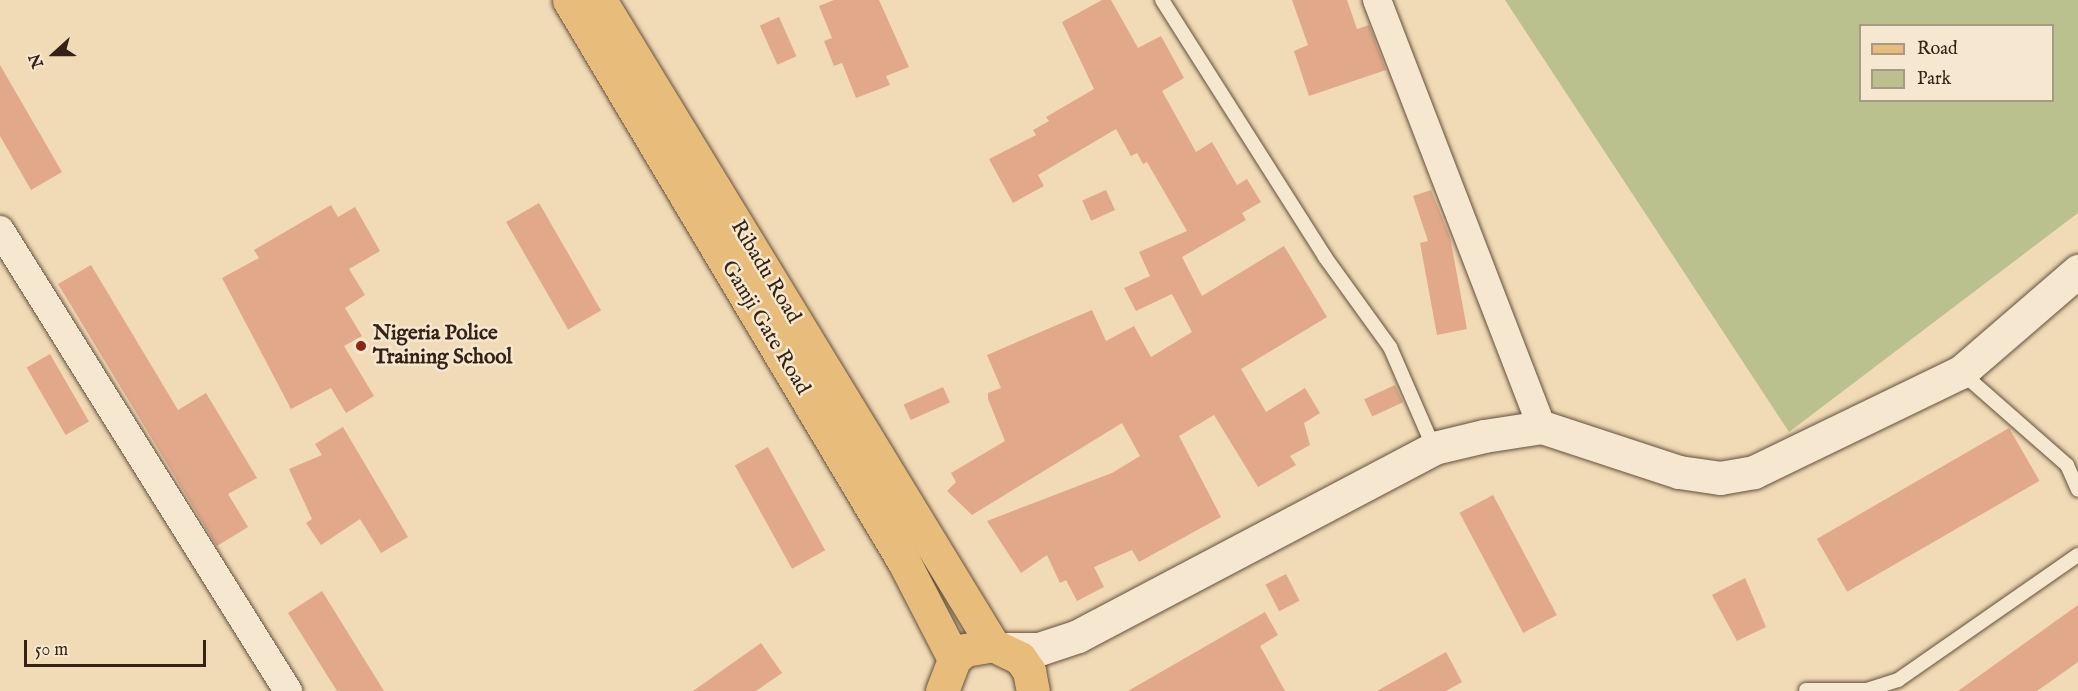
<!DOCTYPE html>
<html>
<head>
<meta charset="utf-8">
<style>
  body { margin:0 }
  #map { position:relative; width:2078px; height:691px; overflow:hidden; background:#f1dab6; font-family:"IM FELL English",serif }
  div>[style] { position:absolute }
  .green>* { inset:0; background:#bac08e }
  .building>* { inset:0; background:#e2a88a; transform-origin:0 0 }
  .roads { filter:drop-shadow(0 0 2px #63513c) drop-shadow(0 0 2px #63513c) }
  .service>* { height:14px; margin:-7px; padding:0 7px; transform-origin:7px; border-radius:7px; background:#f6e7d0 }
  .minor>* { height:28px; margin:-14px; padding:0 14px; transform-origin:14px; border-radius:14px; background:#f6e7d0 }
  .tertiary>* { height:33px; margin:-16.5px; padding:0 16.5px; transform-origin:16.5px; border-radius:16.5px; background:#f6e7d0 }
  .primary>* { height:33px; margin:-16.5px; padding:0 16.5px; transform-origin:16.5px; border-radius:16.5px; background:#e8bd7b }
  .dots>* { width:16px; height:16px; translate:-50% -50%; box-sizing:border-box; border:3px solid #f6e7d0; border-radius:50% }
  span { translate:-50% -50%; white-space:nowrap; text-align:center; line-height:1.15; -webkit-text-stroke:5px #f6e7d0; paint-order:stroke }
  .street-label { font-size:21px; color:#342314 }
  .poi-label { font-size:21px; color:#342314; font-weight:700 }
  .left { translate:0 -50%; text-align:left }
  .legend { position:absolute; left:1859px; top:24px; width:195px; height:78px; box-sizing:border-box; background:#f6e7d0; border:2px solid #a89985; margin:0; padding:8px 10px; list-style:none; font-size:18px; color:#342314 }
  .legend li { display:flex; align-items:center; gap:12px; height:30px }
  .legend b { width:30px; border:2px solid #a89985 }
  .north { position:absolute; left:24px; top:24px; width:60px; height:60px; -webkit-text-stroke:4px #f6e7d0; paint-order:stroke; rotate:249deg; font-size:16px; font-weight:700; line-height:24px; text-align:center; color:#342314 }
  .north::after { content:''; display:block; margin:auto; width:21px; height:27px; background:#342314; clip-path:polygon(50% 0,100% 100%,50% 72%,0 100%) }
  .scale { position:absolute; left:24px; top:640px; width:182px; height:27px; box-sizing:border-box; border:3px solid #342314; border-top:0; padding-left:8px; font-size:18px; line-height:21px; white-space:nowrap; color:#342314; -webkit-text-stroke:4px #f6e7d0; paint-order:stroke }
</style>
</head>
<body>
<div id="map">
  <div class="green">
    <div style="clip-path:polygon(evenodd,1505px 0,2078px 0,2078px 213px,1789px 432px,1505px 0,1860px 26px,2052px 26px,2052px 100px,1860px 100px,1860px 26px)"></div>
  </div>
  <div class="building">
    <div style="clip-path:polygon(834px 0,879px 0,909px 67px,886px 76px,890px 85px,856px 98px,842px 63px,834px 66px,824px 41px,832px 38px,819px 6px)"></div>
    <div style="clip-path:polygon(1102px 0,1111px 0,1138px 48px,1161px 36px,1184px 78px,1162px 91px,1196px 152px,1212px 142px,1237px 185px,1247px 179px,1261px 202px,1242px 213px,1246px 220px,1182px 257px,1202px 296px,1284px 246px,1327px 317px,1241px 369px,1266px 412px,1305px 388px,1320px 413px,1304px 423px,1310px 445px,1290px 456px,1296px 465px,1258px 487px,1214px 415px,1179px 436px,1221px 517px,1139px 562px,1132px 550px,1094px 567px,1104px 587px,1077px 601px,1066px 580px,1060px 583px,1047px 555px,1021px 573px,987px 521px,1112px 473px,1140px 456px,1122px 423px,972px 515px,947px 491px,956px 482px,951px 473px,1005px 441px,988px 399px,988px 393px,1001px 388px,987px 355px,1092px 310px,1106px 341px,1134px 326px,1151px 357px,1192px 332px,1172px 294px,1136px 311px,1124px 288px,1150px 276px,1139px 252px,1187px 231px,1147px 162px,1143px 164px,1137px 153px,1131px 156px,1116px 129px,1038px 175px,1044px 186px,1013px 203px,989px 159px,1036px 135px,1033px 130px,1049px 121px,1046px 117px,1094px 89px,1062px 22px)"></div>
    <div style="clip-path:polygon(1292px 0,1347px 0,1357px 29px,1369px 25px,1386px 70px,1309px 96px,1294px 51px,1308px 45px)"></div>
    <div style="left:779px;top:17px;width:43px;height:21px;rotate:66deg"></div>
    <div style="clip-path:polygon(0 65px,62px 172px,31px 190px,0 136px)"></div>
    <div style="left:1106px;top:190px;width:22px;height:26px;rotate:66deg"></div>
    <div style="clip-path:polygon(1431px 190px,1450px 237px,1467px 329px,1437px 335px,1420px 243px,1428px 241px,1413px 196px)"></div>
    <div style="left:539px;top:203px;width:124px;height:38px;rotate:60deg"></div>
    <div style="clip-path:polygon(331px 205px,338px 217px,355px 207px,380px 251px,349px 269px,365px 295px,345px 308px,362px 336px,344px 346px,374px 396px,346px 413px,331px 388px,291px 409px,222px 278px,259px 258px,254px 250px)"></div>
    <div style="clip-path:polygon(91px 265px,178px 410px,206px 393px,257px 478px,228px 494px,248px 527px,217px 546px,58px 284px)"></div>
    <div style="left:50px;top:354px;width:78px;height:27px;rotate:60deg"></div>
    <div style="left:1395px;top:385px;width:19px;height:34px;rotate:65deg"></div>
    <div style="left:943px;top:387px;width:17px;height:43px;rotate:66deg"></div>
    <div style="clip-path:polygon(343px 427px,408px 537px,381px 553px,360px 519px,321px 545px,306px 523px,312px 519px,289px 469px,322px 455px,315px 444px)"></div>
    <div style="left:2009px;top:428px;width:61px;height:222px;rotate:60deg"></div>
    <div style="left:768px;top:447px;width:118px;height:38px;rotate:61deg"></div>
    <div style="left:1493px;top:495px;width:136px;height:38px;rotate:62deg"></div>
    <div style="left:1286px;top:574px;width:30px;height:23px;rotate:63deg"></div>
    <div style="clip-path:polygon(1745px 578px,1766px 627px,1737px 641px,1712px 595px)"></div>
    <div style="clip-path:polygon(322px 591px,384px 691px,337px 691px,288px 613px)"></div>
    <div style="clip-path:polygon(2078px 605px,2078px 662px,2037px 691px,1958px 691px)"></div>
    <div style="clip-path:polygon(1265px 612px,1278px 635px,1260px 646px,1285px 691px,1128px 691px)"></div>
    <div style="clip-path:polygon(761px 643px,782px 673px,756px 691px,693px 691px)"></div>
    <div style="clip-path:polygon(1446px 652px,1462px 682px,1446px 691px,1377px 691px)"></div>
  </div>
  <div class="roads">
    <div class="service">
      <div style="left:1162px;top:0;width:304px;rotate:57.6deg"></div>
      <div style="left:1325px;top:257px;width:111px;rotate:54.2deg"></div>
      <div style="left:1390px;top:347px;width:110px;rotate:66.5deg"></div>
      <div style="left:1961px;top:372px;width:141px;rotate:41.3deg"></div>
      <div style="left:2067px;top:465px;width:27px;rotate:66deg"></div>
      <div style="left:1806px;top:690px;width:61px"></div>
      <div style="left:1867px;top:690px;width:33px;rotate:-18deg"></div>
      <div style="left:1898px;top:680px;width:219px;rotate:-34.8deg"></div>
    </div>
    <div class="minor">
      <div style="left:1377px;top:0;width:458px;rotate:68.9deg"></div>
      <div style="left:0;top:230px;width:544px;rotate:58.01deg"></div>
    </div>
    <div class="tertiary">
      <div style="left:1008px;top:649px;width:31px"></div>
      <div style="left:1039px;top:649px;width:41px;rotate:-18.4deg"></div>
      <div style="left:1078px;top:636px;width:403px;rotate:-27.8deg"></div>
      <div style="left:1434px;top:448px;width:51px;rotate:-13.5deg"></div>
      <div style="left:1484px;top:436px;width:59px;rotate:-8.8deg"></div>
      <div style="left:1542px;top:427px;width:144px;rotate:18.2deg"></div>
      <div style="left:1679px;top:472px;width:41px;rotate:8.3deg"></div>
      <div style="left:1720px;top:478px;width:35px;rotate:-10deg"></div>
      <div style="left:1754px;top:472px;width:230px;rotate:-25.8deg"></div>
      <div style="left:1961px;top:372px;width:155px;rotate:-40.8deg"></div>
    </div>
    <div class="primary">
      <div style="left:569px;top:0;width:654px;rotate:59.2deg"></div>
      <div style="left:904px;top:562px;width:109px;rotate:62.7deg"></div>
      <div style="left:600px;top:0;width:755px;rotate:58.65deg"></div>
      <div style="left:942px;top:691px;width:34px;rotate:-69deg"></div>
      <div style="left:954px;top:659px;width:14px;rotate:-39deg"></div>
      <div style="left:965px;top:650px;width:28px;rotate:-10deg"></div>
      <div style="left:993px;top:645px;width:30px;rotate:26deg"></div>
      <div style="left:1020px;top:658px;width:16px;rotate:55deg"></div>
      <div style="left:1029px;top:671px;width:20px;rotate:79deg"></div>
    </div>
  </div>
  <div class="dots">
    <div style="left:361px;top:346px;background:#8f2418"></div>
  </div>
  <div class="street-label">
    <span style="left:765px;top:272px;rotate:59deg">Ribadu Road</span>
    <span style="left:765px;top:328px;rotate:59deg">Gamji Gate Road</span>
  </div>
  <div class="poi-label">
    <span class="left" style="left:373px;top:346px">Nigeria Police<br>Training School</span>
  </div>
  <ul class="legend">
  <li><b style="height:8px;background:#e8bd7b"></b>Road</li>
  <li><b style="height:16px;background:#bac08e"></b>Park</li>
  </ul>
  <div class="north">N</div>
  <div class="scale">50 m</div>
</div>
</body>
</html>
